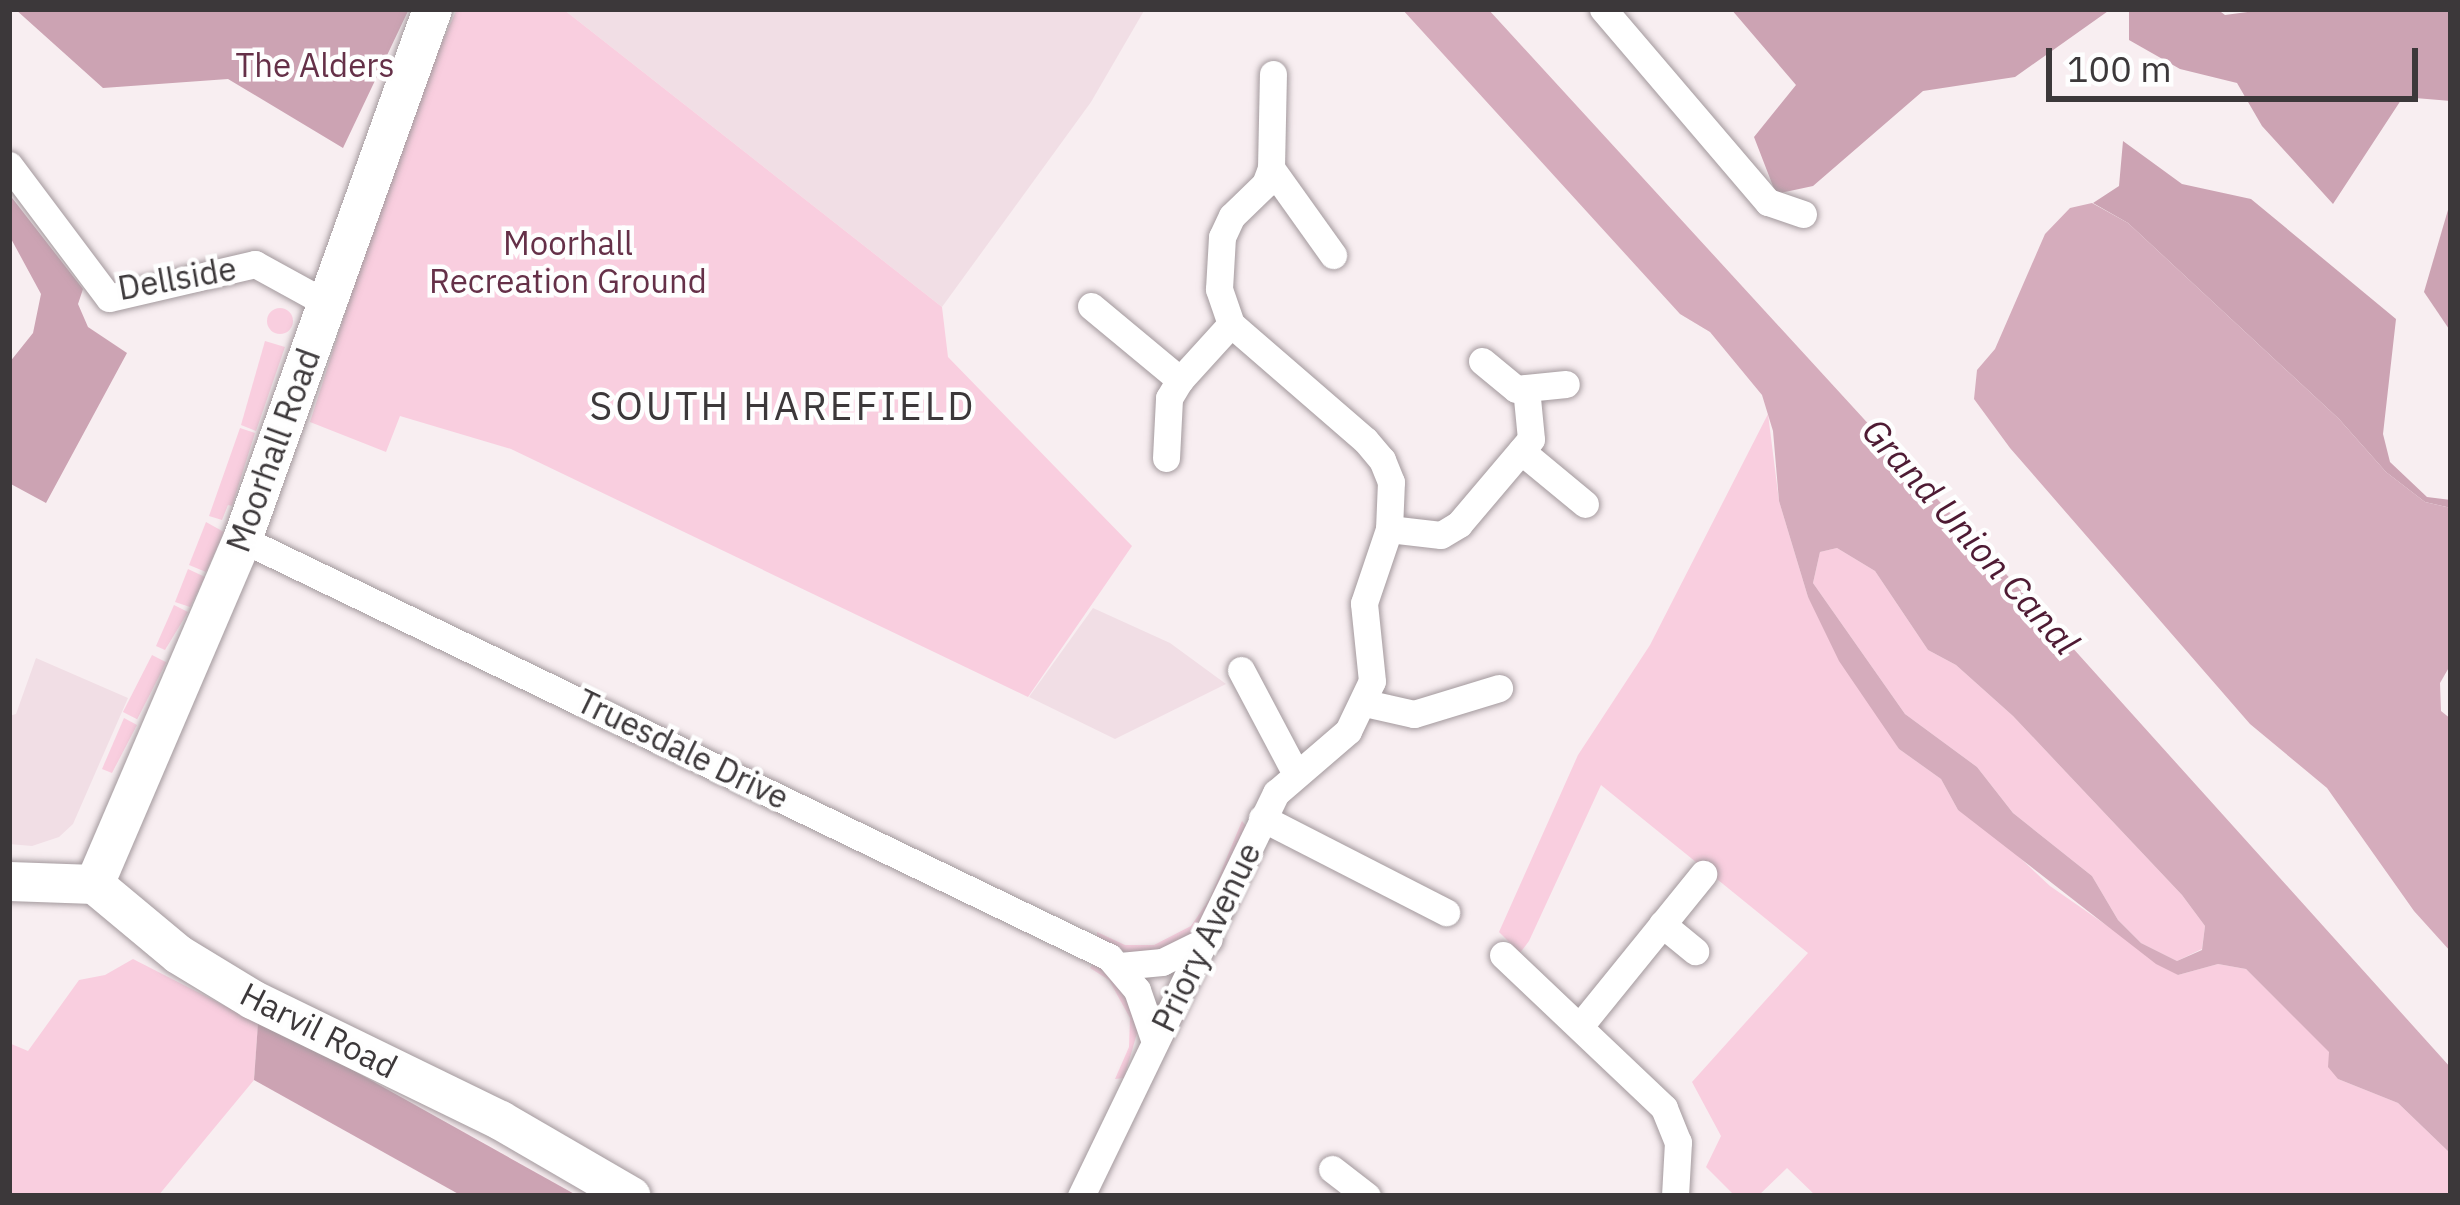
<!DOCTYPE html>
<html>
<head>
<meta charset="utf-8">
<style>
  body { margin:0 }
  #map { position:relative; width:2460px; height:1205px; overflow:hidden; background:#f8eef1; font-family:"IBM Plex Sans",sans-serif }
  div>[style] { position:absolute }
  .built>* { inset:0; background:#f1dee5 }
  .green>* { inset:0; background:#f9cedf; transform-origin:0 0 }
  .round { border-radius:50% }
  .forest>* { inset:0; background:#cca3b3 }
  .water>* { inset:0; background:#d5acbc }
  .roads { filter:drop-shadow(0 0 3px #a3999d) drop-shadow(0 0 3px #a3999d) }
  .street>* { height:27px; margin:-13.5px; padding:0 13.5px; transform-origin:13.5px; border-radius:13.5px; background:#fff }
  .secondary>* { height:39px; margin:-19.5px; padding:0 19.5px; transform-origin:19.5px; border-radius:19.5px; background:#fff }
  span { translate:-50% -50%; white-space:nowrap; text-align:center; line-height:1.15; -webkit-text-stroke:9px #fefefe; paint-order:stroke }
  .park-label { font-size:33px; color:#653048 }
  .street-label { font-size:33px; color:#3c383a }
  .water-label { font-size:36px; color:#4e1a33; font-style:italic }
  .quarter-label { font-size:39px; color:#3c383a; letter-spacing:3px }
  .frame { position:absolute; inset:0; border:12px solid #3c383a; pointer-events:none }
  .scale { position:absolute; left:2046px; top:48px; width:372px; height:54px; box-sizing:border-box; border:6px solid #3c383a; border-top:0; padding-left:15px; font-size:36px; line-height:42px; white-space:nowrap; color:#3c383a; -webkit-text-stroke:9px #fefefe; paint-order:stroke }
</style>
</head>
<body>
<div id="map">
  <div class="built">
    <div style="clip-path:polygon(563px 9px,1145px 9px,1091px 102px,942px 307px)"></div>
    <div style="clip-path:polygon(1093px 608px,1170px 643px,1226px 684px,1115px 739px,1029px 697px)"></div>
    <div style="clip-path:polygon(36px 658px,128px 698px,73px 824px,59px 837px,32px 846px,9px 844px,9px 716px,16px 714px)"></div>
  </div>
  <div class="green">
    <div style="clip-path:polygon(457px 9px,563px 9px,942px 307px,948px 357px,1132px 546px,1028px 697px,511px 449px,400px 416px,386px 452px,310px 422px,407px 121px)"></div>
    <div class="round" style="left:267px;top:308px;width:26px;height:26px"></div>
    <div style="clip-path:polygon(265px 341px,285px 347px,256px 431px,241px 425px)"></div>
    <div style="clip-path:polygon(1768px 414px,1779px 501px,1808px 597px,1899px 749px,1941px 779px,1958px 810px,1987px 827px,2050px 886px,2178px 975px,2218px 964px,2246px 969px,2330px 1052px,2338px 1079px,2398px 1103px,2451px 1154px,2451px 1196px,1816px 1196px,1787px 1168px,1758px 1196px,1735px 1196px,1706px 1167px,1721px 1136px,1692px 1082px,1808px 953px,1601px 785px,1529px 941px,1520px 953px,1499px 932px,1578px 755px,1650px 645px)"></div>
    <div style="clip-path:polygon(240px 428px,255px 433px,232px 506px,228px 505px,222px 520px,209px 516px)"></div>
    <div style="clip-path:polygon(206px 522px,224px 532px,206px 572px,189px 565px)"></div>
    <div style="clip-path:polygon(1837px 548px,1875px 571px,1928px 650px,1956px 665px,2013px 716px,2182px 895px,2205px 926px,2202px 949px,2177px 961px,2141px 943px,2118px 920px,2092px 876px,2013px 813px,1977px 767px,1905px 714px,1813px 583px,1820px 552px)"></div>
    <div style="clip-path:polygon(188px 569px,205px 577px,190px 607px,175px 602px)"></div>
    <div style="clip-path:polygon(174px 605px,188px 612px,165px 650px,156px 646px)"></div>
    <div style="left:152px;top:655px;width:16px;height:64px;rotate:27deg"></div>
    <div style="clip-path:polygon(124px 718px,137px 725px,112px 773px,102px 769px)"></div>
    <div style="clip-path:polygon(1242px 821px,1248px 828px,1198px 930px,1165px 950px,1128px 953px,1097px 941px,1097px 932px,1125px 945px,1154px 945px,1191px 926px,1210px 898px)"></div>
    <div style="clip-path:polygon(133px 959px,258px 1023px,254px 1080px,158px 1196px,9px 1196px,9px 1043px,28px 1051px,79px 980px,105px 975px)"></div>
    <div style="clip-path:polygon(1095px 960px,1124px 986px,1138px 1030px,1124px 1078px,1115px 1079px,1129px 1047px,1130px 1018px,1109px 980px,1090px 968px)"></div>
  </div>
  <div class="forest">
    <div style="clip-path:polygon(15px 9px,409px 9px,343px 148px,228px 79px,103px 88px)"></div>
    <div style="clip-path:polygon(1731px 9px,2111px 9px,2015px 77px,1923px 91px,1813px 186px,1776px 194px,1754px 137px,1796px 85px)"></div>
    <div style="clip-path:polygon(2129px 9px,2217px 9px,2225px 15px,2270px 9px,2451px 9px,2451px 101px,2403px 97px,2333px 204px,2262px 126px,2237px 83px,2180px 69px,2129px 40px)"></div>
    <div style="clip-path:polygon(2123px 141px,2182px 184px,2251px 199px,2396px 319px,2383px 434px,2390px 462px,2427px 497px,2451px 500px,2451px 508px,2425px 502px,2386px 472px,2339px 419px,2128px 223px,2093px 203px,2119px 186px)"></div>
    <div style="clip-path:polygon(9px 194px,83px 289px,78px 304px,88px 327px,127px 353px,46px 503px,9px 483px,9px 363px,33px 333px,41px 294px,9px 235px)"></div>
    <div style="clip-path:polygon(2450px 203px,2451px 203px,2451px 332px,2424px 292px)"></div>
    <div style="clip-path:polygon(258px 1023px,281px 1030px,578px 1196px,462px 1196px,254px 1080px)"></div>
  </div>
  <div class="water">
    <div style="clip-path:polygon(evenodd,1402px 9px,1488px 9px,2006px 574px,2451px 1068px,2451px 1154px,2398px 1103px,2338px 1079px,2328px 1067px,2329px 1052px,2246px 969px,2218px 964px,2178px 975px,2156px 964px,1958px 810px,1941px 779px,1899px 749px,1839px 661px,1808px 597px,1779px 501px,1773px 431px,1762px 395px,1710px 332px,1680px 314px,1402px 9px,1837px 548px,1875px 571px,1928px 650px,1956px 665px,2013px 716px,2182px 895px,2205px 926px,2202px 950px,2177px 961px,2141px 943px,2118px 920px,2092px 876px,2013px 813px,1977px 767px,1905px 714px,1813px 583px,1820px 552px,1837px 548px)"></div>
    <div style="clip-path:polygon(2092px 203px,2128px 223px,2339px 419px,2386px 472px,2425px 502px,2451px 508px,2451px 664px,2440px 683px,2441px 711px,2451px 719px,2451px 952px,2414px 911px,2327px 788px,2250px 724px,2010px 448px,1974px 399px,1977px 370px,1995px 349px,2045px 234px,2070px 208px)"></div>
  </div>
  <div class="roads">
    <div class="street">
      <div style="left:1603px;top:9px;width:254px;rotate:49.5deg"></div>
      <div style="left:1768px;top:202px;width:37px;rotate:19deg"></div>
      <div style="left:9px;top:165px;width:166px;rotate:53.1deg"></div>
      <div style="left:109px;top:298px;width:150px;rotate:-13.1deg"></div>
      <div style="left:255px;top:264px;width:81px;rotate:28.8deg"></div>
      <div style="left:1271px;top:168px;width:107px;rotate:54.5deg"></div>
      <div style="left:1091px;top:306px;width:116px;rotate:39.7deg"></div>
      <div style="left:1180px;top:380px;width:76px;rotate:-47.7deg"></div>
      <div style="left:1482px;top:361px;width:44px;rotate:39.5deg"></div>
      <div style="left:1516px;top:389px;width:50px;rotate:-5.7deg"></div>
      <div style="left:1521px;top:451px;width:83px;rotate:39.6deg"></div>
      <div style="left:1166px;top:458px;width:60px;rotate:-87.1deg"></div>
      <div style="left:1169px;top:398px;width:21px;rotate:-59deg"></div>
      <div style="left:1389px;top:529px;width:52px;rotate:6.6deg"></div>
      <div style="left:1441px;top:535px;width:21px;rotate:-31deg"></div>
      <div style="left:1459px;top:524px;width:111px;rotate:-49.7deg"></div>
      <div style="left:1531px;top:439px;width:51px;rotate:-95.6deg"></div>
      <div style="left:242px;top:539px;width:963px;rotate:25.74deg"></div>
      <div style="left:1109px;top:957px;width:43px;rotate:49.7deg"></div>
      <div style="left:1137px;top:990px;width:55px;rotate:70.9deg"></div>
      <div style="left:1241px;top:670px;width:115px;rotate:62.1deg"></div>
      <div style="left:1365px;top:703px;width:50px;rotate:12.7deg"></div>
      <div style="left:1414px;top:714px;width:89px;rotate:-17deg"></div>
      <div style="left:1262px;top:818px;width:207px;rotate:27.1deg"></div>
      <div style="left:1662px;top:924px;width:43px;rotate:39.3deg"></div>
      <div style="left:1503px;top:955px;width:222px;rotate:43.5deg"></div>
      <div style="left:1664px;top:1108px;width:37px;rotate:68deg"></div>
      <div style="left:1678px;top:1142px;width:54px;rotate:93.2deg"></div>
      <div style="left:1120px;top:966px;width:42px;rotate:-5.4deg"></div>
      <div style="left:1162px;top:962px;width:52px;rotate:-26.1deg"></div>
      <div style="left:1580px;top:1026px;width:196px;rotate:-51deg"></div>
      <div style="left:1332px;top:1169px;width:44px;rotate:37.6deg"></div>
      <div style="left:1081px;top:1196px;width:448px;rotate:-64.2deg"></div>
      <div style="left:1276px;top:793px;width:95px;rotate:-40.7deg"></div>
      <div style="left:1348px;top:731px;width:55px;rotate:-64.4deg"></div>
      <div style="left:1372px;top:681px;width:78px;rotate:-95.9deg"></div>
      <div style="left:1364px;top:603px;width:78px;rotate:-71.3deg"></div>
      <div style="left:1389px;top:529px;width:47px;rotate:-87.6deg"></div>
      <div style="left:1391px;top:482px;width:24px;rotate:-112deg"></div>
      <div style="left:1382px;top:460px;width:26px;rotate:-130deg"></div>
      <div style="left:1365px;top:440px;width:177px;rotate:-139.1deg"></div>
      <div style="left:1231px;top:324px;width:37px;rotate:-109deg"></div>
      <div style="left:1219px;top:289px;width:52px;rotate:-86.7deg"></div>
      <div style="left:1222px;top:237px;width:23px;rotate:-65deg"></div>
      <div style="left:1232px;top:216px;width:46px;rotate:-44.1deg"></div>
      <div style="left:1265px;top:184px;width:17px;rotate:-69deg"></div>
      <div style="left:1271px;top:168px;width:94px;rotate:-88.8deg"></div>
    </div>
    <div class="secondary">
      <div style="left:9px;top:881px;width:85px;rotate:2deg"></div>
      <div style="left:94px;top:884px;width:109px;rotate:39.8deg"></div>
      <div style="left:178px;top:954px;width:87px;rotate:31.3deg"></div>
      <div style="left:252px;top:999px;width:276px;rotate:26deg"></div>
      <div style="left:500px;top:1120px;width:151px;rotate:30.1deg"></div>
      <div style="left:94px;top:884px;width:375px;rotate:-66.8deg"></div>
      <div style="left:242px;top:539px;width:563px;rotate:-70.28deg"></div>
    </div>
  </div>
  <div class="park-label">
    <span style="left:315px;top:65px">The Alders</span>
    <span style="left:568px;top:262px">Moorhall<br>Recreation Ground</span>
  </div>
  <div class="street-label">
    <span style="left:177px;top:278px;rotate:-10deg">Dellside</span>
    <span style="left:273px;top:450px;rotate:-70deg">Moorhall Road</span>
    <span style="left:683px;top:749px;rotate:26deg">Truesdale Drive</span>
    <span style="left:1206px;top:937px;rotate:-64deg">Priory Avenue</span>
    <span style="left:319px;top:1030px;rotate:27deg">Harvil Road</span>
  </div>
  <div class="water-label">
    <span style="left:1971px;top:536px;rotate:48deg">Grand Union Canal</span>
  </div>
  <div class="quarter-label">
    <span style="left:783px;top:406px">SOUTH HAREFIELD</span>
  </div>
  <div class="frame"></div>
  <div class="scale">100 m</div>
</div>
</body>
</html>
